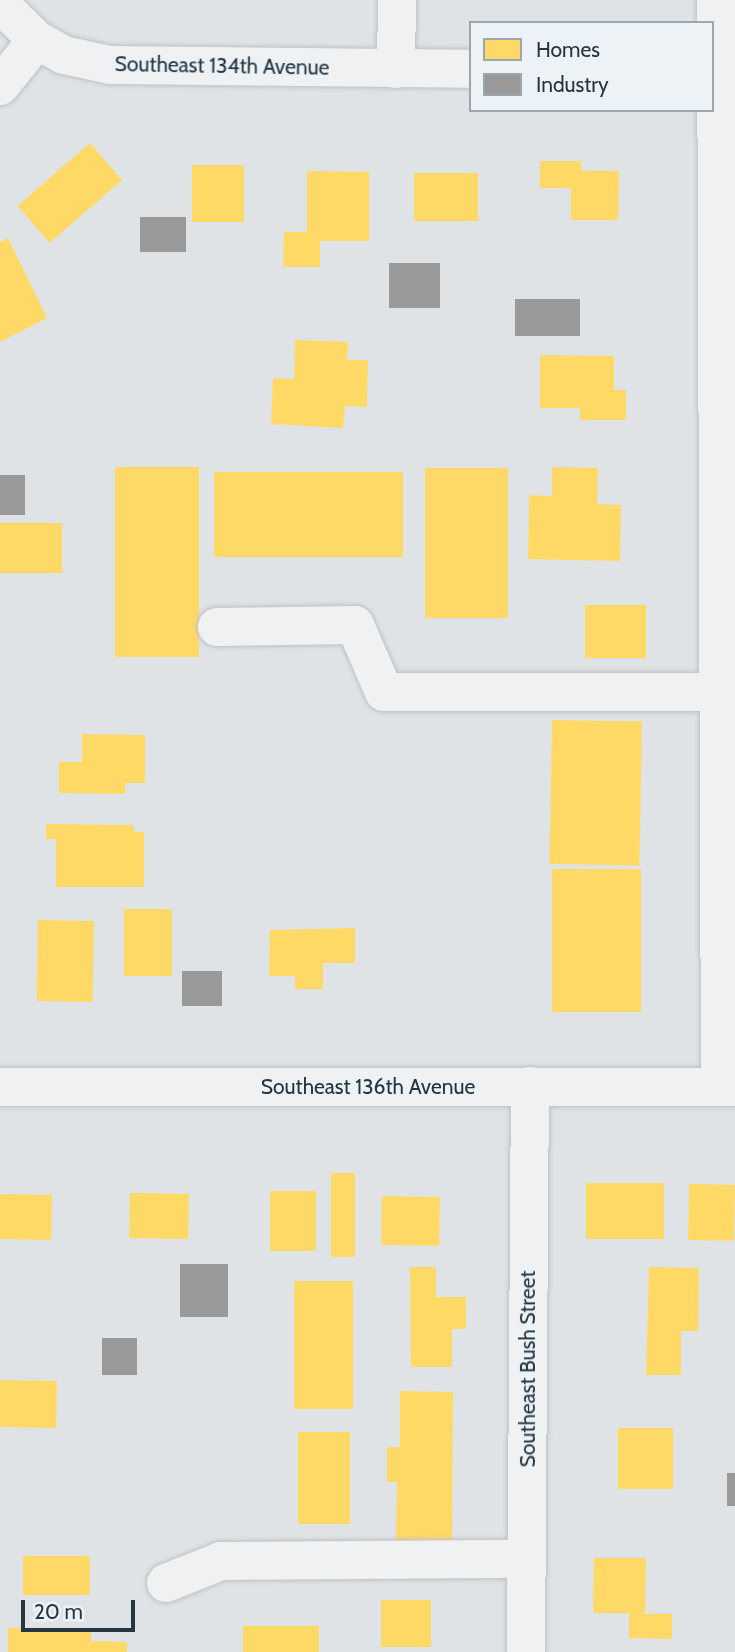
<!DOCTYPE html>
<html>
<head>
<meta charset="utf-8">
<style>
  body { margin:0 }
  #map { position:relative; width:735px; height:1652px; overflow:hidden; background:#e0e3e5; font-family:Cabin,sans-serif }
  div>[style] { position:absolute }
  .homes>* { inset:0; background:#ffd966; transform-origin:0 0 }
  .industry>* { inset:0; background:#999; transform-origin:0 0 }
  .roads { filter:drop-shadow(0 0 2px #bec1c3) drop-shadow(0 0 2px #bec1c3) }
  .minor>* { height:38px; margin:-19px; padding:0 19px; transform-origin:19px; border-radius:19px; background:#eff1f2 }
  span { translate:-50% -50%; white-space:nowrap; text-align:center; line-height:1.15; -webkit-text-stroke:7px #edf2f6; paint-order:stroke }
  .street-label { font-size:21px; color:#263540 }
  .legend { position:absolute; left:469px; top:21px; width:245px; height:91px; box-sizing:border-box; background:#edf2f6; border:2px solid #9da6ad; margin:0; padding:9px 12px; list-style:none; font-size:21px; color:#263540 }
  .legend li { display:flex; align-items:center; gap:14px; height:35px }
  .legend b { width:35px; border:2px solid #9da6ad }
  .scale { position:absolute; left:21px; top:1600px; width:114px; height:32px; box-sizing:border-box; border:4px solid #263540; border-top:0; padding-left:9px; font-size:21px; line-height:24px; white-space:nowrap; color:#263540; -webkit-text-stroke:5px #edf2f6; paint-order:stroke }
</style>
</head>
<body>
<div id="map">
  <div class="homes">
    <div style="left:90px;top:143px;width:49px;height:96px;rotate:49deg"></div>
    <div style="clip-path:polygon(540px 161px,581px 161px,581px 171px,619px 171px,618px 220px,571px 220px,571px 188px,540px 188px)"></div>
    <div style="left:192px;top:165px;width:52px;height:57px"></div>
    <div style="clip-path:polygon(307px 171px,369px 172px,369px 241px,320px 241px,320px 267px,283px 267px,284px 232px,307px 232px)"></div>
    <div style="left:414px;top:173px;width:64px;height:48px"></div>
    <div style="clip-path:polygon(8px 238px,47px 318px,0 342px,0 242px)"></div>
    <div style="clip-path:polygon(295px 340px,348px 342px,347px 360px,368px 360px,367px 407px,345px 406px,343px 428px,271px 424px,273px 378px,294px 379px)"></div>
    <div style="clip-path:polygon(540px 355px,614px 356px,614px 390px,626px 390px,626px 420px,580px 420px,580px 408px,540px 408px)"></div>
    <div style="left:115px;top:467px;width:84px;height:190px"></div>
    <div style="clip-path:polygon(552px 467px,598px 468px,597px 504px,621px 505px,620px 561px,528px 559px,529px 495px,552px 496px)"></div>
    <div style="left:425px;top:468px;width:83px;height:150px"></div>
    <div style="left:403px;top:472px;width:85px;height:189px;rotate:90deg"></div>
    <div style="left:0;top:523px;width:62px;height:50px"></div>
    <div style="left:585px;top:605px;width:61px;height:53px"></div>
    <div style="left:552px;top:720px;width:90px;height:144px;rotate:1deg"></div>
    <div style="clip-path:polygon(82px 734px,145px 735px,145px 783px,125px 783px,125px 794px,59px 793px,59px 762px,82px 762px)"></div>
    <div style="clip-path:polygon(46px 824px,134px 825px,134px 832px,144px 832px,144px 887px,56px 887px,56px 839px,46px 839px)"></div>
    <div style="left:552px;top:869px;width:89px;height:143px"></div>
    <div style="left:124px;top:909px;width:48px;height:67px"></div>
    <div style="left:38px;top:920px;width:56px;height:81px;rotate:1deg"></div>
    <div style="clip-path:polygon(355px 928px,355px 963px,323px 963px,323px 989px,295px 989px,295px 976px,269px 976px,270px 930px)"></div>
    <div style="left:331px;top:1173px;width:24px;height:84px"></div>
    <div style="left:586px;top:1183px;width:78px;height:56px"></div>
    <div style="left:689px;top:1184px;width:46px;height:56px;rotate:1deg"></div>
    <div style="left:270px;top:1191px;width:46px;height:60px"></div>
    <div style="left:130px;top:1193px;width:59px;height:45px;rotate:1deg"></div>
    <div style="left:0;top:1194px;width:52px;height:45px;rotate:1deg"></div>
    <div style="left:382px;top:1196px;width:58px;height:49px;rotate:1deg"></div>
    <div style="clip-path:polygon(410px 1267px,436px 1267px,436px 1297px,466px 1297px,466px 1329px,452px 1329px,452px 1367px,411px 1367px)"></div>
    <div style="clip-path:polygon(649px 1267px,699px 1268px,698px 1331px,681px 1331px,681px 1375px,646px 1375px)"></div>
    <div style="left:294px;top:1281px;width:59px;height:128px"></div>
    <div style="left:0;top:1380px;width:57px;height:47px;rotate:1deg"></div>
    <div style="clip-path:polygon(400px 1391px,453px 1392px,452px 1543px,396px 1542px,397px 1482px,387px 1482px,387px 1447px,400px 1447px)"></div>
    <div style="left:618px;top:1428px;width:55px;height:61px"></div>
    <div style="left:298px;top:1432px;width:52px;height:92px"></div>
    <div style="left:23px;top:1556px;width:67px;height:39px"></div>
    <div style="clip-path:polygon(594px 1558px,646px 1558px,645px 1614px,672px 1614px,672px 1639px,629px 1638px,629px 1613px,593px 1613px)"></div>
    <div style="left:381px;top:1600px;width:50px;height:47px"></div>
    <div style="left:243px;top:1626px;width:76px;height:26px"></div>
    <div style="clip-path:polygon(8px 1628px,91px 1629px,91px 1641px,127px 1642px,127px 1652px,8px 1652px)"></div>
  </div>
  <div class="industry">
    <div style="left:140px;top:217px;width:46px;height:35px"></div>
    <div style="left:389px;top:263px;width:51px;height:45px"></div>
    <div style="left:515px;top:299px;width:65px;height:37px"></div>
    <div style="left:0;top:475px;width:25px;height:40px"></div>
    <div style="left:182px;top:971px;width:40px;height:35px"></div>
    <div style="left:180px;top:1264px;width:48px;height:53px"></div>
    <div style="left:102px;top:1338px;width:35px;height:37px"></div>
    <div style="left:727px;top:1473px;width:8px;height:33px"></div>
  </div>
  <div class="roads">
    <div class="minor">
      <div style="left:716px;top:0;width:1087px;rotate:89.79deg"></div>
      <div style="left:0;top:4px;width:52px;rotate:44.2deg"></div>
      <div style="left:37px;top:40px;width:31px;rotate:29deg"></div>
      <div style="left:64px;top:55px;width:47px;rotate:12.3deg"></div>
      <div style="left:110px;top:65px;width:361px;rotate:0.6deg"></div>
      <div style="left:396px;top:69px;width:69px;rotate:-89.2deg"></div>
      <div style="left:0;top:86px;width:59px;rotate:-51.2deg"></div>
      <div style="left:217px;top:627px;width:138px;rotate:-0.8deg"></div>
      <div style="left:355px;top:625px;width:73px;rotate:66.6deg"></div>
      <div style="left:384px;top:692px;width:335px"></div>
      <div style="left:0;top:1087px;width:735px"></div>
      <div style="left:166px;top:1583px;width:59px;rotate:-21.8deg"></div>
      <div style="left:221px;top:1561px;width:306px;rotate:-0.4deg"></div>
      <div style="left:526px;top:1652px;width:566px;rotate:-89.6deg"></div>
    </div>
  </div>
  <div class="street-label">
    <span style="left:222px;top:66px;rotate:1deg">Southeast 134th Avenue</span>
    <span style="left:368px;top:1087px">Southeast 136th Avenue</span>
    <span style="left:528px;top:1369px;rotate:-90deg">Southeast Bush Street</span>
  </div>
  <ul class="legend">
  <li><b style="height:19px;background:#ffd966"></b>Homes</li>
  <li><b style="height:19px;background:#999"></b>Industry</li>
  </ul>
  <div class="scale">20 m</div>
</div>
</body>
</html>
